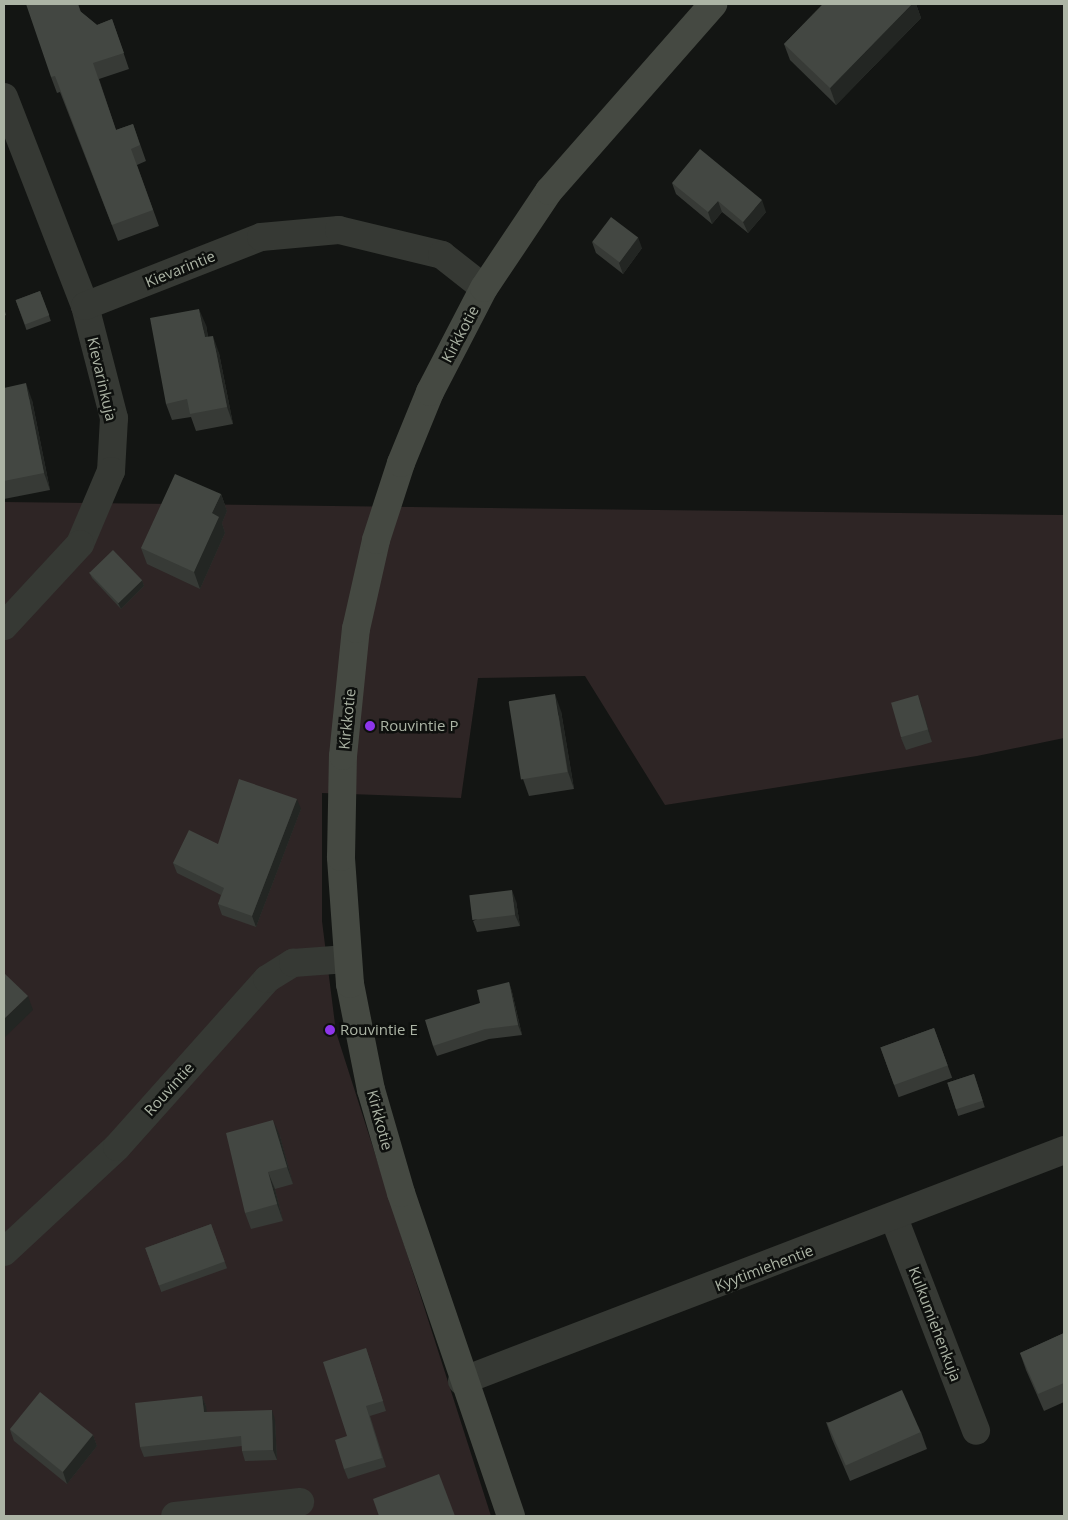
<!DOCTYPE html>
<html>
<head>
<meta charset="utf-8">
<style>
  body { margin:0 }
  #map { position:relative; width:1068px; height:1520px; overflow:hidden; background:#131513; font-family:"Open Sans",sans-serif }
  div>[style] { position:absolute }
  .green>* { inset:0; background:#2e2525 }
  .street>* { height:28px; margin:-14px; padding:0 14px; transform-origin:14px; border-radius:14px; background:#363934 }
  .secondary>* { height:28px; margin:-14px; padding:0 14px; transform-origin:14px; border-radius:14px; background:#454942 }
  .wall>* { inset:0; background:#373a36; transform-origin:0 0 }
  .shaded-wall>* { inset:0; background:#232623 }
  .building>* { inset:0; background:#434742; transform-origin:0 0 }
  .dots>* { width:14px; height:14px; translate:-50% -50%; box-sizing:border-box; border:2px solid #0e100e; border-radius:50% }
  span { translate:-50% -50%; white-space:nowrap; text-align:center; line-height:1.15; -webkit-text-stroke:5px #0e100e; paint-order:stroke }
  .street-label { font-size:15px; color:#acb4a5 }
  .poi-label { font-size:15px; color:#acb4a5 }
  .left { translate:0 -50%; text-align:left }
  .frame { position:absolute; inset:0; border:5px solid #acb4a5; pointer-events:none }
</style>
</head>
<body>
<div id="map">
  <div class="green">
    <div style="clip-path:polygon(4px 502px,1064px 515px,1064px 738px,977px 756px,665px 805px,585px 676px,478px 678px,461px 798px,322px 793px,322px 921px,336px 1032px,491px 1516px,4px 1516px)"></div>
  </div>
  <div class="street">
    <div style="left:4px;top:97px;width:224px;rotate:68.8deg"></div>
    <div style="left:85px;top:306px;width:116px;rotate:75.5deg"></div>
    <div style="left:114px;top:418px;width:53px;rotate:93.2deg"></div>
    <div style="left:111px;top:471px;width:79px;rotate:113deg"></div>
    <div style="left:80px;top:544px;width:112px;rotate:132.8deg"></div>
    <div style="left:85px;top:306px;width:189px;rotate:-21.4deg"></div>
    <div style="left:261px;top:237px;width:78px;rotate:-5.1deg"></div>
    <div style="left:339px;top:230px;width:106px;rotate:13.6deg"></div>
    <div style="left:442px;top:255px;width:53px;rotate:38.2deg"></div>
    <div style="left:894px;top:1218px;width:228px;rotate:68.9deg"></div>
    <div style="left:4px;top:1252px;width:154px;rotate:-42.9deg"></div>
    <div style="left:117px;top:1147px;width:225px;rotate:-48.2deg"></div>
    <div style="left:267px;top:979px;width:31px;rotate:-32deg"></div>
    <div style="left:293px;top:963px;width:54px;rotate:-4.2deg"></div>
    <div style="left:462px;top:1381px;width:645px;rotate:-20.99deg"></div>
    <div style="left:175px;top:1516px;width:126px;rotate:-6.4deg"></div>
  </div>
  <div class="secondary">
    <div style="left:511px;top:1516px;width:341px;rotate:-108.8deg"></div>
    <div style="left:401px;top:1193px;width:107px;rotate:-106.2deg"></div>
    <div style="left:371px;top:1090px;width:108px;rotate:-101.2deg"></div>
    <div style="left:350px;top:984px;width:127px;rotate:-94.1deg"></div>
    <div style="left:341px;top:857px;width:101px;rotate:-88.9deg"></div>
    <div style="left:343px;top:756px;width:128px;rotate:-84.2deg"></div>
    <div style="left:356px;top:629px;width:91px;rotate:-77.3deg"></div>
    <div style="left:376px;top:540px;width:81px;rotate:-72deg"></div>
    <div style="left:401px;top:463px;width:77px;rotate:-67.8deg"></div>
    <div style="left:430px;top:392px;width:117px;rotate:-62.6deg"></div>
    <div style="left:484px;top:288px;width:117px;rotate:-56.2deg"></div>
    <div style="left:549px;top:191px;width:249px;rotate:-48.7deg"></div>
  </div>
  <div class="wall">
    <div style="clip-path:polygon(78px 4px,81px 12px,97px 25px,112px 19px,129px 69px,99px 79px,116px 130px,133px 124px,146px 161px,137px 165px,159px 226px,118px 241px,60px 92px,57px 93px,51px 77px)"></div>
    <div style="clip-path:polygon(823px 4px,916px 4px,921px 18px,836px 105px,790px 60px,784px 44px)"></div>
    <div style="clip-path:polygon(672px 183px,766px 212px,748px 233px,722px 212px,712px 224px,676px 194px)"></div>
    <div style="clip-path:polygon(592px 242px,642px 248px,623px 274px,596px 253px)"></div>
    <div style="left:40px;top:291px;width:32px;height:26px;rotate:70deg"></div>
    <div style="clip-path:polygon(4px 308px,6px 315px,4px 316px)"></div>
    <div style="clip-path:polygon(206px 325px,208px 337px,219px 353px,233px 424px,196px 431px,191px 417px,172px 420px,166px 404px)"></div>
    <div style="clip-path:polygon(4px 388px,32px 400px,50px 490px,4px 499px)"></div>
    <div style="clip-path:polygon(221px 494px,227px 511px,222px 523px,225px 533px,200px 589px,147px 564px,141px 548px)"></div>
    <div style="clip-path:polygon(89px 572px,142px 580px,144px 586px,121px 609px,92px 578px)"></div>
    <div style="clip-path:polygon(922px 707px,932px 742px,906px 750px,901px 738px)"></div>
    <div style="clip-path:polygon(561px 711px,574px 789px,529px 796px,523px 779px)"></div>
    <div style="clip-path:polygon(301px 809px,256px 927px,222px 915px,218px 904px,221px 895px,177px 873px,173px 863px)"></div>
    <div style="clip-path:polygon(516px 901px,520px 926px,477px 932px,473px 921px)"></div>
    <div style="clip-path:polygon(509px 982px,512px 992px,522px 1035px,489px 1039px,437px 1056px,433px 1046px,480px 1003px)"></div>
    <div style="left:934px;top:1028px;width:53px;height:57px;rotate:70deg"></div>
    <div style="left:974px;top:1074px;width:35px;height:28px;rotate:72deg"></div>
    <div style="clip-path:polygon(280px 1136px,293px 1184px,275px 1189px,283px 1221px,251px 1229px,245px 1213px)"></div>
    <div style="left:211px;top:1224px;width:47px;height:70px;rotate:70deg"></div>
    <div style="clip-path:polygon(1064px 1333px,1064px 1402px,1044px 1411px,1026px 1370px,1020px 1353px)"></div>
    <div style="clip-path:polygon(366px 1348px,386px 1411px,370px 1416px,386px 1467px,348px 1479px,344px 1469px,347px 1436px)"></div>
    <div style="clip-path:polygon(202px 1396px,206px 1406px,206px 1412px,275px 1420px,277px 1460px,245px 1461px,242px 1451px,242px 1446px,144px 1457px,140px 1447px)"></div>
    <div style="clip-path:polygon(826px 1422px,921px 1432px,927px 1449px,850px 1481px,832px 1439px)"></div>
    <div style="clip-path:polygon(10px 1430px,93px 1435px,97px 1446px,67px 1484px,14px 1441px)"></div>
  </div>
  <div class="shaded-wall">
    <div style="clip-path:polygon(912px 4px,916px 4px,921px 18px,836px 105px,830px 88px)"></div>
    <div style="clip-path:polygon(762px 200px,766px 212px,748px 233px,743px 222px)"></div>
    <div style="clip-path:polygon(718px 201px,722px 212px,712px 224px,708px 212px)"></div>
    <div style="clip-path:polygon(638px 237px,642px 248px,623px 274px,619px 263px)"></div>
    <div style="clip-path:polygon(199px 309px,206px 325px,211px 354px,205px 337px)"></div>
    <div style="clip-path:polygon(213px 336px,219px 353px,233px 424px,227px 407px)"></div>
    <div style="clip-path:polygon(26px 383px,32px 400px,50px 490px,44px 473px)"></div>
    <div style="clip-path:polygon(221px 494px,227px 511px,222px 523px,225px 533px,200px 589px,194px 572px,212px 513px)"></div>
    <div style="clip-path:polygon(142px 580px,144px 586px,121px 609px,118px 603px)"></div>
    <div style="clip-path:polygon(555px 694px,561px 711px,574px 789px,568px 772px)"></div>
    <div style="clip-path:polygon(918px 695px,922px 707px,932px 742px,928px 730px)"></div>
    <div style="clip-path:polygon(297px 799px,301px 809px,256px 927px,252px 916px)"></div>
    <div style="clip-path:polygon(512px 890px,516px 901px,520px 926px,515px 915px)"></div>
    <div style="clip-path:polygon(509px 982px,512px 992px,522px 1035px,518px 1025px)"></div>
    <div style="clip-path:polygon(28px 996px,33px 1010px,4px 1038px,4px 1019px)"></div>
    <div style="clip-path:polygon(273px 1120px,280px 1136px,293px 1184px,287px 1167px)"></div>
    <div style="clip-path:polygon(268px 1172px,275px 1189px,283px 1221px,277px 1204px)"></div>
    <div style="clip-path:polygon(202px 1396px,206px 1406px,208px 1422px,204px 1412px)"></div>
    <div style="clip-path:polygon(272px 1410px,275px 1420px,277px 1460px,273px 1450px)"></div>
    <div style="clip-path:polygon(93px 1435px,97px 1446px,67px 1484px,63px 1472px)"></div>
  </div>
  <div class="building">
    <div style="clip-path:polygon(26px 4px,78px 4px,80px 11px,97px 25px,112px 19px,124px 53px,93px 63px,116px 130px,133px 124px,140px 145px,131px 149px,153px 210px,112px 225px,55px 76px,51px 77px)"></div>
    <div style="clip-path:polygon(823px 4px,912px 4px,830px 88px,784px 44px)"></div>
    <div style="clip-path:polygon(700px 149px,762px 200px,743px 222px,718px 201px,708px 212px,672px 183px)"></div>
    <div style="left:611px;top:217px;width:34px;height:31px;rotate:37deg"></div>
    <div style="left:40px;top:291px;width:26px;height:26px;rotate:69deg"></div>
    <div style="clip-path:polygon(199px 309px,205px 337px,213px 336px,227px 407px,190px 414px,187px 399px,166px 404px,150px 318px)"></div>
    <div style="clip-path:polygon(26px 383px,44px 473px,4px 481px,4px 388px)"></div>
    <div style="clip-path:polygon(175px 474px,221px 494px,212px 513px,219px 517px,194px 572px,141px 548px)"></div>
    <div style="left:113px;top:550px;width:42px;height:33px;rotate:46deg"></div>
    <div style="left:555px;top:694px;width:79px;height:47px;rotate:81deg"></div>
    <div style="left:918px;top:695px;width:36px;height:28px;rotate:74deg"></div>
    <div style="clip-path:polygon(239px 779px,297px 799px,252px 916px,218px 904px,224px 888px,173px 863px,189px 830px,218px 844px)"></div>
    <div style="left:512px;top:890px;width:25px;height:43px;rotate:83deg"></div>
    <div style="clip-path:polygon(4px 973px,28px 996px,4px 1019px)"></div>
    <div style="clip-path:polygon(509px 982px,518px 1025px,485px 1029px,433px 1046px,425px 1020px,480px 1003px,477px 990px)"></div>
    <div style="left:934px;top:1028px;width:40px;height:57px;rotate:70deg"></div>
    <div style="left:974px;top:1074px;width:28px;height:28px;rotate:72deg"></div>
    <div style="clip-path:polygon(273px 1120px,287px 1167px,268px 1172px,277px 1204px,245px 1213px,226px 1133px)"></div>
    <div style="left:211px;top:1224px;width:40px;height:70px;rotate:70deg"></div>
    <div style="clip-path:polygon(1064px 1333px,1064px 1383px,1038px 1394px,1020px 1353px)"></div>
    <div style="clip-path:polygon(366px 1348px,383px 1401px,366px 1406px,382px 1458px,344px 1469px,335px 1440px,347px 1436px,323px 1362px)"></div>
    <div style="left:902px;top:1390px;width:46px;height:82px;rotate:66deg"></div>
    <div style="left:40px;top:1392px;width:68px;height:48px;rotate:39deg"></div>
    <div style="clip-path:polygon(202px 1396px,204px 1412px,272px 1410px,273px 1450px,242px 1451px,241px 1436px,140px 1447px,135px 1403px)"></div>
    <div style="clip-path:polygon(439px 1474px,455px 1516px,379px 1516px,373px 1499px)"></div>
  </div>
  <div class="dots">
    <div style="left:370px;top:726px;background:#8e35ea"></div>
    <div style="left:330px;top:1030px;background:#8e35ea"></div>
  </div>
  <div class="street-label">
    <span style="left:180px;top:269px;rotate:-22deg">Kievarintie</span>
    <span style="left:460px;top:334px;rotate:-62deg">Kirkkotie</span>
    <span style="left:102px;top:379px;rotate:77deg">Kievarinkuja</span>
    <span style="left:347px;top:719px;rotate:-84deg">Kirkkotie</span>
    <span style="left:169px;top:1089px;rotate:-48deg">Rouvintie</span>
    <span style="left:380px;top:1120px;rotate:75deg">Kirkkotie</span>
    <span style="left:764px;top:1268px;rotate:-21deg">Kyytimiehentie</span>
    <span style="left:935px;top:1324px;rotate:69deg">Kulkumiehenkuja</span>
  </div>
  <div class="poi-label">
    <span class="left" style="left:380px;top:726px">Rouvintie P</span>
    <span class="left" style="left:340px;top:1030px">Rouvintie E</span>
  </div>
  <div class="frame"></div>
</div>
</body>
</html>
